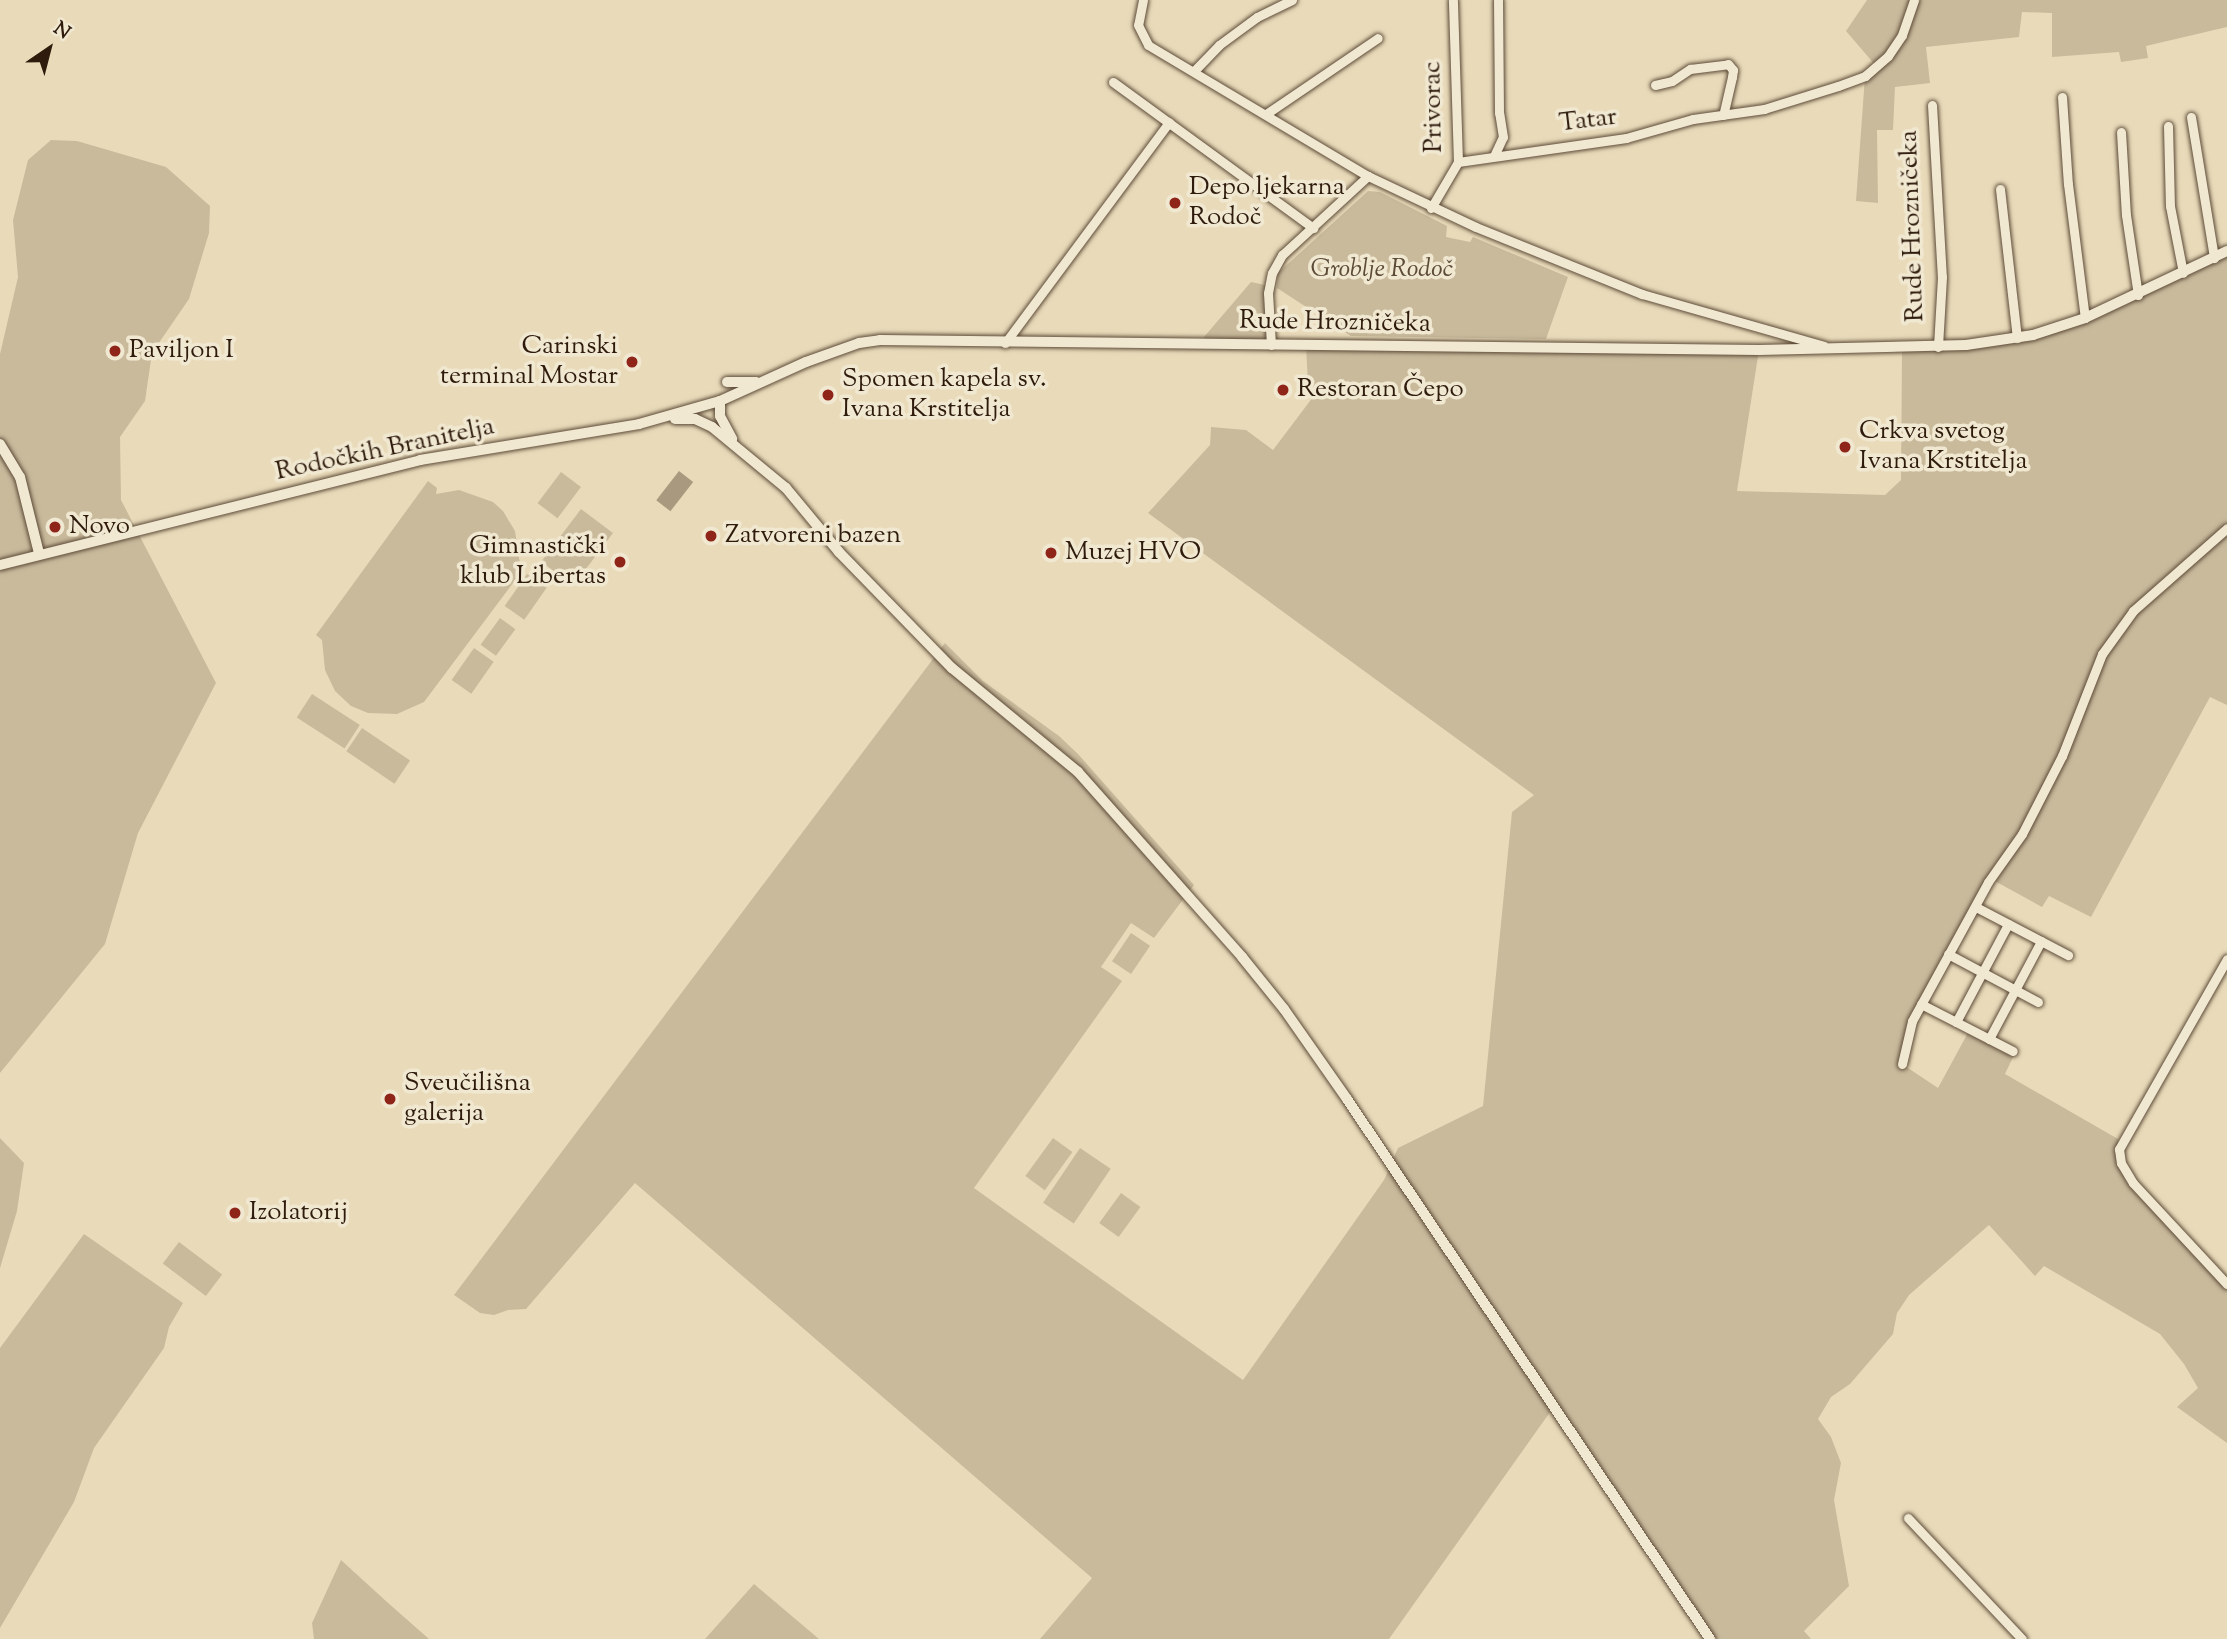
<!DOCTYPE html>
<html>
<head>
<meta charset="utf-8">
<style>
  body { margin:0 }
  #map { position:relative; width:2227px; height:1639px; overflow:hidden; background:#e9dbba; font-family:"Sorts Mill Goudy",serif }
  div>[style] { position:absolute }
  .green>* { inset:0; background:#c9ba9c; transform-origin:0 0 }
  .water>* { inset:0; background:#a99a7f; transform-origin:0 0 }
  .roads { filter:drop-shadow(0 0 2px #5d4b38) drop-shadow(0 0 2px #5d4b38) }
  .minor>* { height:9px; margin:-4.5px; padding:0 4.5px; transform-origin:4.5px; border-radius:4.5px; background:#f1e8d2 }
  .tertiary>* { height:10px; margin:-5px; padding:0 5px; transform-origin:5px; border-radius:5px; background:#f1e8d2 }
  .dots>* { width:19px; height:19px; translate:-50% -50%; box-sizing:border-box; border:4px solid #f1e8d2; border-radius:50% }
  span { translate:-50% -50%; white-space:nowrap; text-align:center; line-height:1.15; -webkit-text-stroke:7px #f1e8d2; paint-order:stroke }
  .street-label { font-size:26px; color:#2e1b0c }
  .poi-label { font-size:26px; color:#2e1b0c }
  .left { translate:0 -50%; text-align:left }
  .right { translate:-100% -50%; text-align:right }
  .park-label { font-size:26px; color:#5c4b37; font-style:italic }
  .north { position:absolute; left:14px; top:14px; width:70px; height:70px; -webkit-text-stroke:5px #f1e8d2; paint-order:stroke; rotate:35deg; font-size:19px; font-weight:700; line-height:28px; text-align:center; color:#2e1b0c }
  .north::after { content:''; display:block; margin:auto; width:24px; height:32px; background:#2e1b0c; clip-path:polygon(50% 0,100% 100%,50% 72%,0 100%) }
</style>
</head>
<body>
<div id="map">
  <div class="green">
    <div style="clip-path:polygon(1867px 0,2227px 0,2227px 27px,2146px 46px,2148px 58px,2121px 62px,2119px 52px,2052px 57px,2052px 13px,2022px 12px,2019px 37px,1926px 47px,1930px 83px,1895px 87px,1893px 130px,1877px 130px,1878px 203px,1856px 201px,1865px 76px,1876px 66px,1846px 31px)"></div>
    <div style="clip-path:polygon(51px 140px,77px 141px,166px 167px,210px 206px,209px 233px,189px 299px,152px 353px,145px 401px,120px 437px,121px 500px,216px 683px,138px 833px,105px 944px,0 1073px,0 354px,18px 277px,13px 220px,28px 160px)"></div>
    <div style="clip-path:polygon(1368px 191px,1380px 192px,1447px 226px,1446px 237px,1470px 242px,1473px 237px,1568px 277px,1546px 339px,1351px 336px,1277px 288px,1278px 273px)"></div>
    <div style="clip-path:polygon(2227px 253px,2227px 705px,2210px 697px,2091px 917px,2049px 896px,2042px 907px,1991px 879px,1921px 1004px,1902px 1064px,1938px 1088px,1970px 1029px,2015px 1053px,2005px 1074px,2118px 1139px,2121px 1163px,2227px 1284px,2227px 1443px,2177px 1407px,2198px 1388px,2184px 1364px,2160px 1334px,2044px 1266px,2035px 1276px,1989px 1225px,1909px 1295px,1897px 1313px,1893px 1334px,1850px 1384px,1831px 1397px,1818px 1419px,1831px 1437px,1841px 1463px,1834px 1500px,1849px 1586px,1804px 1631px,1811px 1639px,1710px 1639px,1553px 1408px,1389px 1639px,1040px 1639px,1092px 1578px,635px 1183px,526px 1309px,508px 1310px,494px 1315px,480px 1313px,454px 1295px,945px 643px,983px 681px,1059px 736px,1078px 754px,1194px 885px,1154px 938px,1131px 923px,1101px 967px,1122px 981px,974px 1188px,1243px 1380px,1384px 1180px,1398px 1148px,1483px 1106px,1512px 812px,1534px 795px,1148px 513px,1210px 445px,1211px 427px,1246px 430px,1273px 450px,1319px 389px,1308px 385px,1306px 345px,1759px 350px,1737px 491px,1885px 495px,1901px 480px,1902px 348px,2033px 336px)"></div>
    <div style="clip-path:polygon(1251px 282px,1270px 286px,1271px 345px,1208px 344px,1204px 337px)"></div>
    <div style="left:561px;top:472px;width:25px;height:39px;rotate:37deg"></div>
    <div style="clip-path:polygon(428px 481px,437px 488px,436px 494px,459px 490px,493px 502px,503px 511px,515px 531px,520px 564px,516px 579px,424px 702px,397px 714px,368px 713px,351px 706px,335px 691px,325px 670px,322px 640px,316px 635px)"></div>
    <div style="left:581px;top:509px;width:40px;height:66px;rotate:37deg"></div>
    <div style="left:527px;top:574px;width:24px;height:39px;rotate:35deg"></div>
    <div style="left:500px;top:618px;width:19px;height:33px;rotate:36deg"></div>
    <div style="left:474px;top:648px;width:24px;height:39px;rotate:35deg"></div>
    <div style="left:312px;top:694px;width:57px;height:28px;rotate:33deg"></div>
    <div style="left:362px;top:728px;width:58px;height:28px;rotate:34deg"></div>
    <div style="left:1131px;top:933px;width:23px;height:34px;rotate:34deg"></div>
    <div style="clip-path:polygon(0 1138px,24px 1163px,17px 1211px,0 1268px)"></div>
    <div style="left:1053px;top:1138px;width:24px;height:47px;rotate:36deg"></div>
    <div style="left:1080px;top:1148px;width:37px;height:66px;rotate:34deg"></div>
    <div style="left:1121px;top:1193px;width:24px;height:37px;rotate:36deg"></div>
    <div style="clip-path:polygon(84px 1234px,183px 1303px,169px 1327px,164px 1348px,94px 1448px,74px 1502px,0 1628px,0 1348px)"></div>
    <div style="left:179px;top:1242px;width:54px;height:27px;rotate:37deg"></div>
    <div style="clip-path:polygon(341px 1560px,387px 1602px,429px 1639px,314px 1639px,312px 1623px)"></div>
    <div style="clip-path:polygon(754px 1584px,819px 1639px,705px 1639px)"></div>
  </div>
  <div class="water">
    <div style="left:679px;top:471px;width:18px;height:37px;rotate:38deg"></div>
  </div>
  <div class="roads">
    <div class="minor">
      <div style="left:1143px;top:0;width:25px;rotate:101deg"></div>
      <div style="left:1138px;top:25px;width:22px;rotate:63deg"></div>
      <div style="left:1148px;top:45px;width:256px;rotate:30.8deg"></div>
      <div style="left:1368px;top:176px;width:119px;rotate:25.3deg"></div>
      <div style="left:1476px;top:227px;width:179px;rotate:22deg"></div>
      <div style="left:1642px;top:294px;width:189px;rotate:15.9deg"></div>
      <div style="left:1194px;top:71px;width:36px;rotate:-46deg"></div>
      <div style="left:1219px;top:45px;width:47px;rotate:-36.4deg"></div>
      <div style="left:1257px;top:17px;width:39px;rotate:-26deg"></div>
      <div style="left:1113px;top:82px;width:248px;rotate:36.1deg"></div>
      <div style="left:1655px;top:85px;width:17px;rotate:-13deg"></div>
      <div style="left:1672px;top:81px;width:22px;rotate:-34deg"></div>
      <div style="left:1690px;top:69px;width:38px;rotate:-7deg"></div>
      <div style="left:1728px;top:64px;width:8px;rotate:50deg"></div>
      <div style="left:1733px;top:70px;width:7px;rotate:98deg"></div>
      <div style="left:1732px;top:77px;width:39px;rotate:103deg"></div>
      <div style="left:2062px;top:97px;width:87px;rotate:86.1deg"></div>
      <div style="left:2068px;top:184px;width:135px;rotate:82.8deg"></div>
      <div style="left:1932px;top:105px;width:172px;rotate:86.7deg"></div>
      <div style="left:1942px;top:277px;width:70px;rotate:93.3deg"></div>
      <div style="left:1266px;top:114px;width:135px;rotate:-34.2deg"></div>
      <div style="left:2191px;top:117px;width:143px;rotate:80.7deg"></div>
      <div style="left:2168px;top:126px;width:80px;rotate:88.6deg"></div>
      <div style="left:2170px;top:206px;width:68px;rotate:79deg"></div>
      <div style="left:2121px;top:132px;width:83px;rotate:86.6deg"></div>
      <div style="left:2126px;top:215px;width:81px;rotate:81.5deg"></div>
      <div style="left:1494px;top:156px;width:21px;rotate:-65deg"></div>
      <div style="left:1503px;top:137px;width:24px;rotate:-99deg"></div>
      <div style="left:1499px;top:113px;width:113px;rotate:-90.5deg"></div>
      <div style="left:1458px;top:162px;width:170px;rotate:-8.1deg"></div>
      <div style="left:1626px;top:138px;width:70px;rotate:-15.8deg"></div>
      <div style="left:1693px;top:119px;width:72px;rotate:-8deg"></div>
      <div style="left:1764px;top:109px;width:77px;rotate:-17.3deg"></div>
      <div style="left:1838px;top:86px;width:29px;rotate:-20deg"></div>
      <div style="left:1865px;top:76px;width:30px;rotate:-41deg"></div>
      <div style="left:1888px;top:56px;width:25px;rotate:-56deg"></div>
      <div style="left:1902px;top:35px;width:37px;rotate:-71deg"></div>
      <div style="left:2000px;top:189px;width:150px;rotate:83.5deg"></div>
      <div style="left:1431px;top:208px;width:53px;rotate:-59.6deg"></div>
      <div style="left:1458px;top:162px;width:162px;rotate:-91.8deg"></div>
      <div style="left:1005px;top:343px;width:275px;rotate:-53.4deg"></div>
      <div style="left:1271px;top:345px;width:52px;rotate:-93.3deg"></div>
      <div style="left:1268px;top:293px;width:20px;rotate:-79deg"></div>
      <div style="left:1272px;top:273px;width:21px;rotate:-61deg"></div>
      <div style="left:1282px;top:255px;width:117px;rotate:-42.6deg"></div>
      <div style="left:1976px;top:907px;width:104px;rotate:27.6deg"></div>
      <div style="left:1948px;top:954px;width:102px;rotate:28.1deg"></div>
      <div style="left:2227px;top:959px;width:219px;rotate:119.6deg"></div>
      <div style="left:2119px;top:1149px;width:14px;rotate:82deg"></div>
      <div style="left:2121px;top:1163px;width:23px;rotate:59deg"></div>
      <div style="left:2133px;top:1183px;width:138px;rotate:47.1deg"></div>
      <div style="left:1921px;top:1004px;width:103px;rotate:27.1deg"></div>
      <div style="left:1956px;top:1022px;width:111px;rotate:-62deg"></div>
      <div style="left:1989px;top:1039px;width:111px;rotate:-62deg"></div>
      <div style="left:1902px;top:1064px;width:44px;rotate:-76.9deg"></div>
      <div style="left:1912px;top:1021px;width:158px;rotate:-61.3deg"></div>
      <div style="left:1988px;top:882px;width:59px;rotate:-54.7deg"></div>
      <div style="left:2022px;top:834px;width:88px;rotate:-62.9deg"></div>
      <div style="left:2062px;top:756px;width:110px;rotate:-68.6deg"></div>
      <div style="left:2102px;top:654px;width:53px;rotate:-54.2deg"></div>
      <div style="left:2133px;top:611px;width:125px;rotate:-41.4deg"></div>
      <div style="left:1908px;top:1518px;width:166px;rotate:46.7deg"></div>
    </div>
    <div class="tertiary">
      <div style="left:727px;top:382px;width:29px"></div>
      <div style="left:720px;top:401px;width:15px;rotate:90deg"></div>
      <div style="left:720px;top:416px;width:26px;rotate:62deg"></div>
      <div style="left:675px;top:419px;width:20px"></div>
      <div style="left:695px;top:419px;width:19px;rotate:25deg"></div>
      <div style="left:712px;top:427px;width:96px;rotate:39.5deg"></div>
      <div style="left:786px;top:488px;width:83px;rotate:50.4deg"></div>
      <div style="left:839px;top:552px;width:162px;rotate:45.8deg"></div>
      <div style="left:952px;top:668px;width:163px;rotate:39.5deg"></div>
      <div style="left:1078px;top:772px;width:247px;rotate:48.4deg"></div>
      <div style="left:1242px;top:957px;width:67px;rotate:51.1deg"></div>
      <div style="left:1284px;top:1009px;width:110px;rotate:55deg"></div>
      <div style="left:1347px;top:1099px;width:651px;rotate:56.09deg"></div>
      <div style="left:0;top:444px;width:39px;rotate:59deg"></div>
      <div style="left:20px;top:477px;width:78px;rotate:76deg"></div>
      <div style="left:0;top:565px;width:433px;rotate:-14deg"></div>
      <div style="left:420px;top:460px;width:222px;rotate:-9.3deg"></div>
      <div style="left:639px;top:424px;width:84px;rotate:-15.9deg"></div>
      <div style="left:720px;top:401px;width:94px;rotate:-24.4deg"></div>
      <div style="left:806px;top:362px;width:56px;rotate:-19.7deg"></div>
      <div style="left:859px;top:343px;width:21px;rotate:-8deg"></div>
      <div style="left:880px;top:340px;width:879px;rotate:0.65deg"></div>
      <div style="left:1759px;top:350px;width:207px;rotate:-1.4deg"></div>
      <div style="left:1966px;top:345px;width:68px;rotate:-8.5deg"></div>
      <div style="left:2033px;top:335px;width:55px;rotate:-18.1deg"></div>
      <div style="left:2085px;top:318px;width:157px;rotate:-25.3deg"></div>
    </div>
  </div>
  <div class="dots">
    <div style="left:1175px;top:203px;background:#8f2418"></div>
    <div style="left:115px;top:351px;background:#8f2418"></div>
    <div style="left:632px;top:362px;background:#8f2418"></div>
    <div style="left:1283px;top:390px;background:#8f2418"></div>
    <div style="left:828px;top:395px;background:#8f2418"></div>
    <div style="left:1845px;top:447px;background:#8f2418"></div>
    <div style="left:55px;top:527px;background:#8f2418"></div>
    <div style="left:711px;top:536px;background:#8f2418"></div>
    <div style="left:1051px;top:553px;background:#8f2418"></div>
    <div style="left:620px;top:562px;background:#8f2418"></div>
    <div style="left:390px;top:1099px;background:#8f2418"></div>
    <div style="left:235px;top:1213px;background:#8f2418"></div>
  </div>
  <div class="street-label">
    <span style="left:1434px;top:107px;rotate:-91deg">Privorac</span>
    <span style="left:1588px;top:121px;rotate:-7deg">Tatar</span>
    <span style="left:1913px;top:226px;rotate:-92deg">Rude Hrozničeka</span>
    <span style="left:1335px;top:323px;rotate:1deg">Rude Hrozničeka</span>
    <span style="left:385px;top:450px;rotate:-12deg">Rodočkih Branitelja</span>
  </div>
  <div class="poi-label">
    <span class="left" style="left:1189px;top:203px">Depo ljekarna<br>Rodoč</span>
    <span class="right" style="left:618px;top:362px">Carinski<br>terminal Mostar</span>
    <span class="left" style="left:129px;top:351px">Paviljon I</span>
    <span class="left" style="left:842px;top:395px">Spomen kapela sv.<br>Ivana Krstitelja</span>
    <span class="left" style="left:1297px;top:390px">Restoran Čepo</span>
    <span class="left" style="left:1859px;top:447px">Crkva svetog<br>Ivana Krstitelja</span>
    <span class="left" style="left:69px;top:527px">Novo</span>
    <span class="left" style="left:725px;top:536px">Zatvoreni bazen</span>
    <span class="right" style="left:606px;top:562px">Gimnastički<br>klub Libertas</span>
    <span class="left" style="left:1065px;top:553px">Muzej HVO</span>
    <span class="left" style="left:404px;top:1099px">Sveučilišna<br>galerija</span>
    <span class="left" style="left:249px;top:1213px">Izolatorij</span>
  </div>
  <div class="park-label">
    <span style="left:1382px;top:270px">Groblje Rodoč</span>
  </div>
  <div class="north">N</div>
</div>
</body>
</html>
